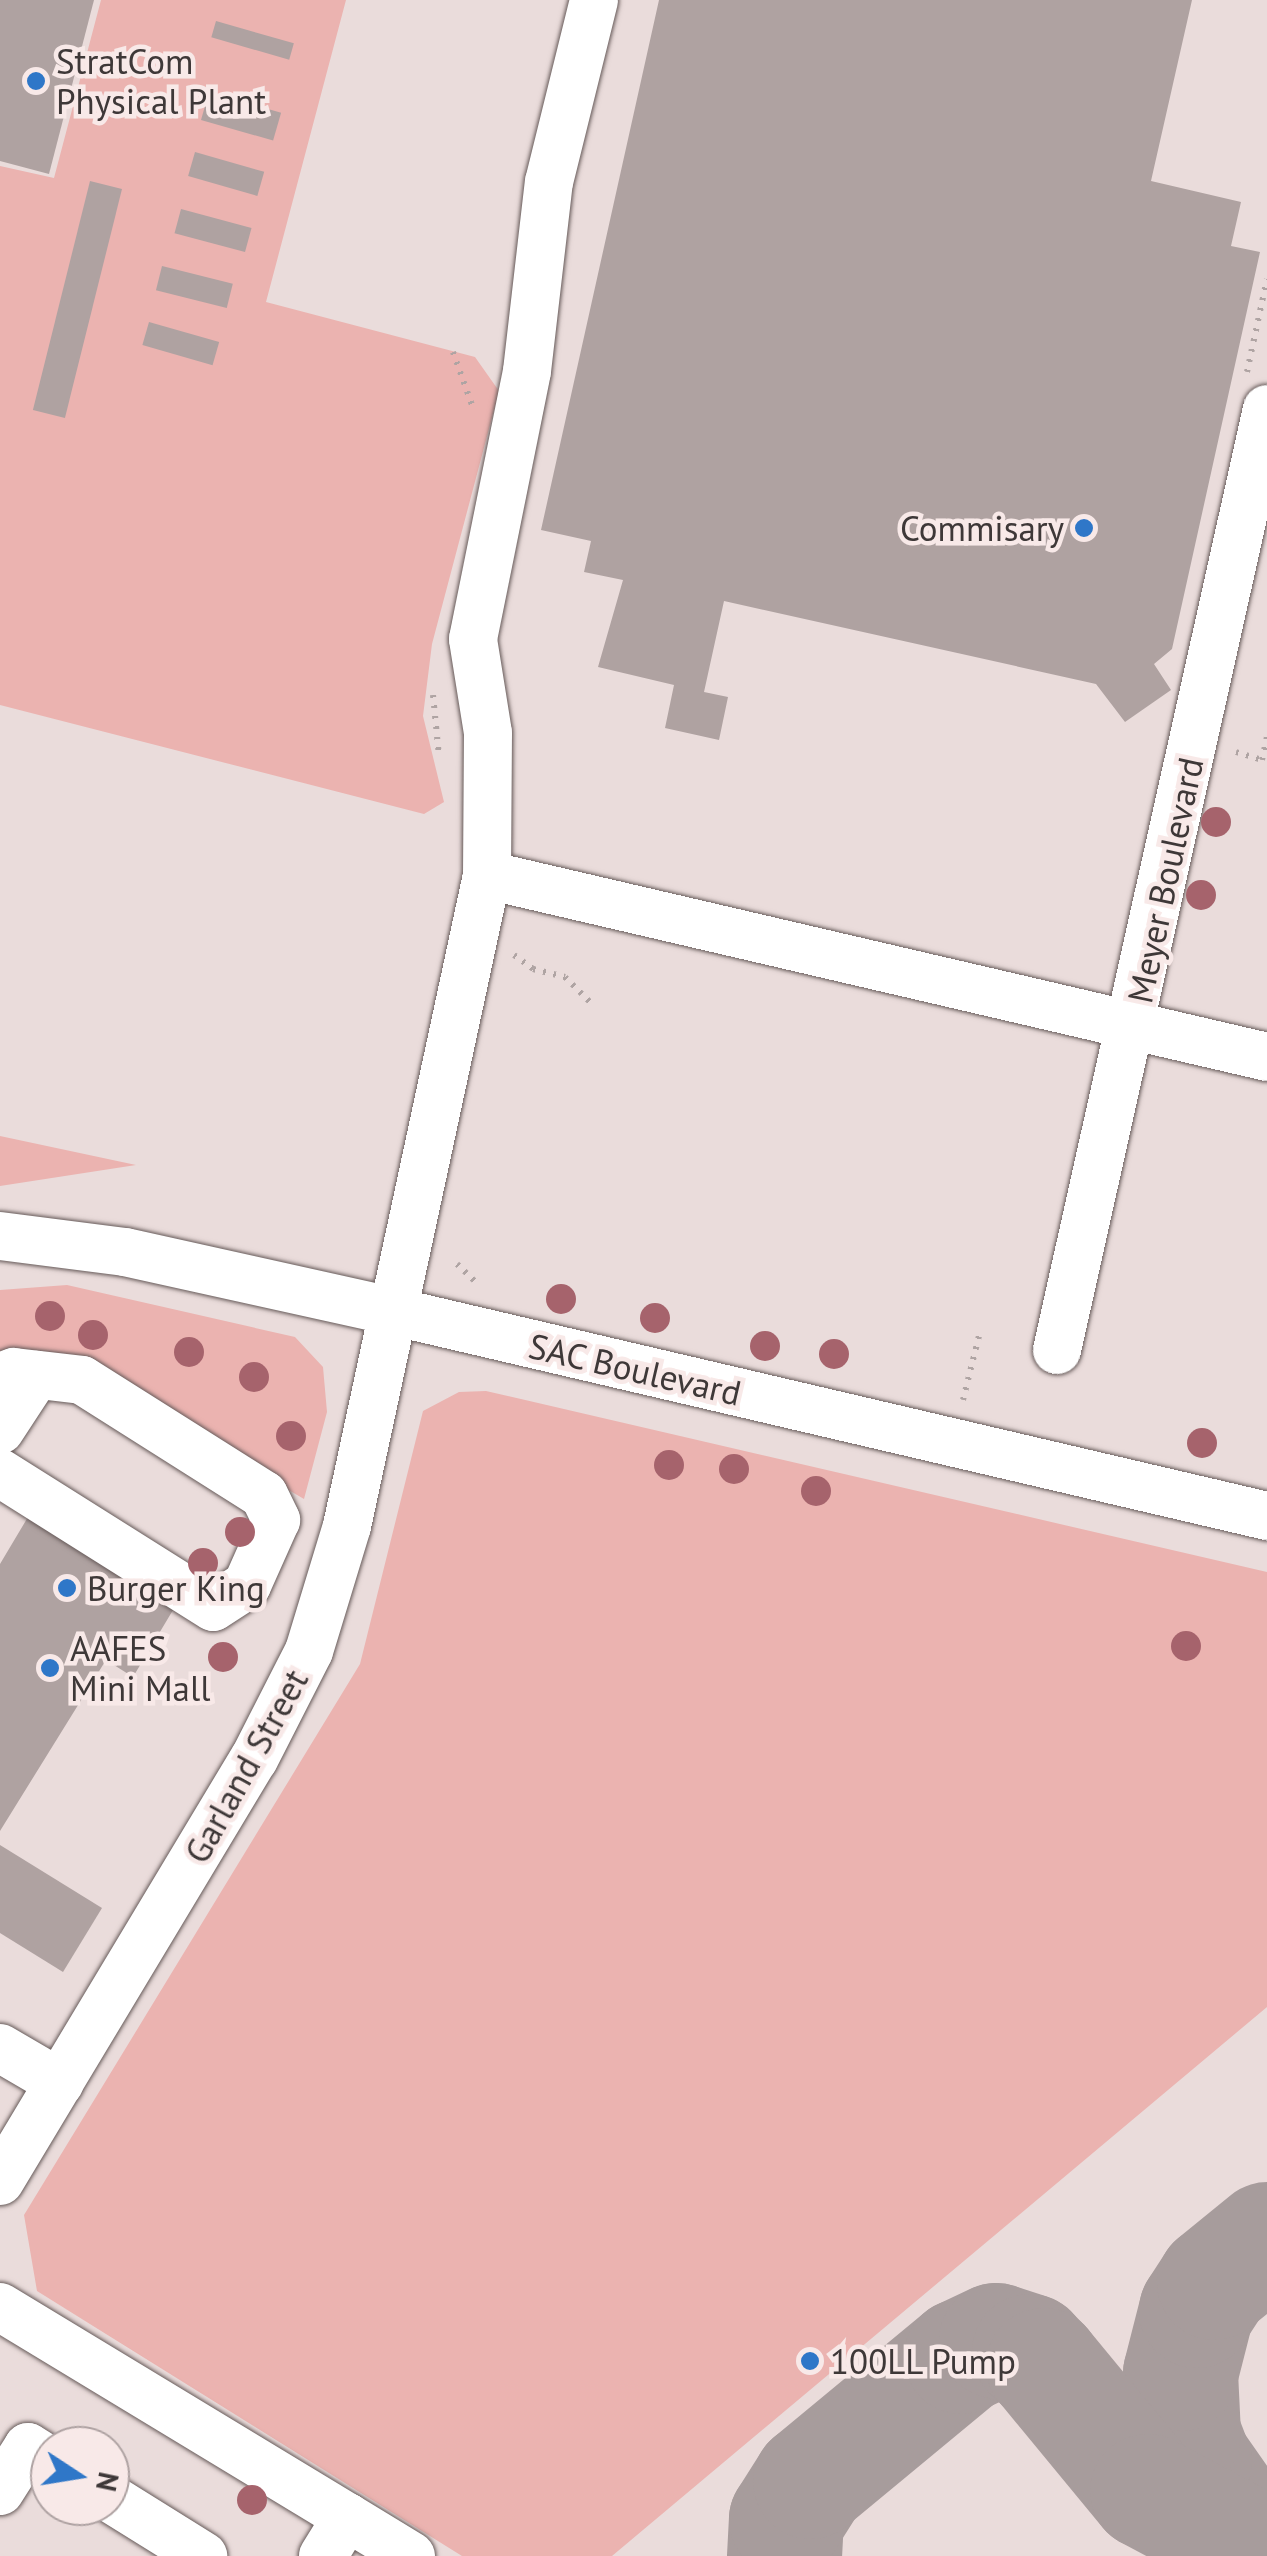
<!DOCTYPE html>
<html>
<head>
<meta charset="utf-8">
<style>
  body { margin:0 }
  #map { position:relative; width:1267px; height:2556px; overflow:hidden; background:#eadcdb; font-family:"PT Sans",sans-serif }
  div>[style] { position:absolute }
  .green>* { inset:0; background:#ebb3b0 }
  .taxiway>* { height:115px; margin:-57.5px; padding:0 57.5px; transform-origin:57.5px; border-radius:57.5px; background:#a79c9c }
  .building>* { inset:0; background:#afa2a1; transform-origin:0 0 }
  .path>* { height:6px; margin-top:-3px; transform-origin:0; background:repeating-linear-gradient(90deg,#afa4a3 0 2.5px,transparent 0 10.5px) }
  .roads { filter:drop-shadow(0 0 2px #665a59) drop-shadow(0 0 2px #665a59) }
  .minor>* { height:48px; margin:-24px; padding:0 24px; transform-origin:24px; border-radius:24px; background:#fff }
  .trees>* { width:30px; height:30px; margin:-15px; border-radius:50%; background:#a6636c }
  .dots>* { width:28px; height:28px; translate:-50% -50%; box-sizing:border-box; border:5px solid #f8e9e8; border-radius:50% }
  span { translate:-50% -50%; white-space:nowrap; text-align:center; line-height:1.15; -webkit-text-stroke:9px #f8e9e8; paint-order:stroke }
  .poi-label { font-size:35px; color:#3e3838 }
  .left { translate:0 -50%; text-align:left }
  .right { translate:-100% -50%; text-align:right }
  .street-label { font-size:35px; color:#3e3838 }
  .north { position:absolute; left:30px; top:2426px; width:100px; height:100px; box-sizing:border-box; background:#f8e9e8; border:2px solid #aea2a2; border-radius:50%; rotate:102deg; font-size:28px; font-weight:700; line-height:40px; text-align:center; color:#3e3838 }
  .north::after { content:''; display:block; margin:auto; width:35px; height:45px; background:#2f77c8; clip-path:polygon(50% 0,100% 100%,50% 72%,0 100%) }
</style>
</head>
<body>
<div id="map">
  <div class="green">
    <div style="clip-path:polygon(101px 0,346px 0,266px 302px,475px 357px,499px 391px,432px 644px,423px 716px,444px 802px,424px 814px,0 705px,0 166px,54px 178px)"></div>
    <div style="clip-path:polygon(0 1136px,136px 1165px,0 1186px)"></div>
    <div style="clip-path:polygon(67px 1285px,295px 1337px,323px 1367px,327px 1412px,304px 1499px,62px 1358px,0 1353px,0 1290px)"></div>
    <div style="clip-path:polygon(486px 1391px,1267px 1572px,1267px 2007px,612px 2556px,462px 2556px,37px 2291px,24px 2215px,360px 1664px,423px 1411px,459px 1392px)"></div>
  </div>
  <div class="taxiway">
    <div style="left:1255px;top:2549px;width:106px;rotate:-125deg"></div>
    <div style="left:1194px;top:2462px;width:30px;rotate:-111deg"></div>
    <div style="left:1183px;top:2434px;width:61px;rotate:-92.8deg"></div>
    <div style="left:1180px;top:2373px;width:65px;rotate:-75.7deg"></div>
    <div style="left:1196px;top:2310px;width:33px;rotate:-57deg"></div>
    <div style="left:1214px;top:2282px;width:68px;rotate:-39.1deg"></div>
    <div style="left:784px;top:2556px;width:37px;rotate:-87deg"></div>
    <div style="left:786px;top:2519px;width:45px;rotate:-57.7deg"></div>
    <div style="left:810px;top:2481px;width:196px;rotate:-39.6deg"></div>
    <div style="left:961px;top:2356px;width:38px;rotate:-25deg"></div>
    <div style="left:996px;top:2340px;width:35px;rotate:18deg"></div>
    <div style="left:1029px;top:2351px;width:20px;rotate:45deg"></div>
    <div style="left:1043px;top:2365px;width:163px;rotate:50.5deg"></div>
    <div style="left:1147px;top:2491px;width:123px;rotate:28deg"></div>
  </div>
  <div class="building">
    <div style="clip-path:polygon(0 0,94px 0,49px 174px,0 161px)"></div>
    <div style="clip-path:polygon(659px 0,1192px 0,1151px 181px,1241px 202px,1231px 246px,1260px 252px,1172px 649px,1154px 664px,1171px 690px,1125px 722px,1096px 684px,724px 601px,704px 692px,728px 697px,719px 740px,665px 728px,674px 685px,598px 667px,623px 580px,584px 572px,591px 541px,541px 530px)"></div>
    <div style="left:216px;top:21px;width:81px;height:17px;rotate:16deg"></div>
    <div style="left:209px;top:92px;width:75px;height:29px;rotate:16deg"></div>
    <div style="left:195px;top:152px;width:72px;height:25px;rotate:16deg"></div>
    <div style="left:90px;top:181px;width:33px;height:236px;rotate:14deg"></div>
    <div style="left:181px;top:209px;width:73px;height:25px;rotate:15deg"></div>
    <div style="left:162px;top:266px;width:73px;height:25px;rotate:14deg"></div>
    <div style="left:149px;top:322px;width:73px;height:24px;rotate:16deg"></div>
    <div style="clip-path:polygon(28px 1517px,176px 1605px,133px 1677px,106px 1660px,0 1831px,0 1564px)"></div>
    <div style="clip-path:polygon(0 1845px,102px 1908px,63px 1972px,0 1933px)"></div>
  </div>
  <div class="path">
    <div style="left:453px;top:352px;width:56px;rotate:70.3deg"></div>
    <div style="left:1247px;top:372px;width:95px;rotate:-77.9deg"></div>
    <div style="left:433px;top:695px;width:61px;rotate:84.4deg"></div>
    <div style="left:1236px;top:752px;width:27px;rotate:17deg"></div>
    <div style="left:1262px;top:760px;width:25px;rotate:-78deg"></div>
    <div style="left:514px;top:955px;width:24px;rotate:36deg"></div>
    <div style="left:533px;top:969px;width:33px;rotate:14deg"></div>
    <div style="left:565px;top:977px;width:40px;rotate:45deg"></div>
    <div style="left:457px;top:1264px;width:30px;rotate:44deg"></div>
    <div style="left:963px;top:1400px;width:70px;rotate:-76deg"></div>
  </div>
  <div class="roads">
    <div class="minor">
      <div style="left:487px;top:875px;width:801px;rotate:13.13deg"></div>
      <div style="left:0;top:1236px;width:126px;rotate:7.3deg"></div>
      <div style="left:125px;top:1252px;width:278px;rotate:12.5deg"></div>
      <div style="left:396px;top:1312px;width:895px;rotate:13.18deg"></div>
      <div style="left:1057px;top:1350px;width:964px;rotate:-77.42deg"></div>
      <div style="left:0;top:1377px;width:15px;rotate:-20deg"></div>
      <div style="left:14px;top:1372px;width:68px;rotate:6.7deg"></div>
      <div style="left:82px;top:1380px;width:215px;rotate:32.3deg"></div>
      <div style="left:264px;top:1495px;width:28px;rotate:64deg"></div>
      <div style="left:276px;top:1520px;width:71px;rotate:114deg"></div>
      <div style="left:247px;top:1585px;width:40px;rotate:147.1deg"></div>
      <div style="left:213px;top:1607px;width:252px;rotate:-147.8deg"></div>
      <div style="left:0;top:1430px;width:66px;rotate:-56.8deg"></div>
      <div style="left:0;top:2048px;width:69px;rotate:30.3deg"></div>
      <div style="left:0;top:2181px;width:493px;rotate:-59deg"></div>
      <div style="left:254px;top:1759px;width:121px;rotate:-63deg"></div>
      <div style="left:309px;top:1651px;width:131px;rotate:-73.1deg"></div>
      <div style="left:347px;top:1526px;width:666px;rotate:-77.86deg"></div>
      <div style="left:487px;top:875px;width:142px;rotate:-89.6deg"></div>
      <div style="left:488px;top:733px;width:95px;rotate:-99.1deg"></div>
      <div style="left:473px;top:639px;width:273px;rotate:-78.6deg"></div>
      <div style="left:527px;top:371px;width:190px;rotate:-83.4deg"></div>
      <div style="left:549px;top:182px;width:187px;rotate:-76.1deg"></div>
      <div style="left:0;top:2307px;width:406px;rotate:31.2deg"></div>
      <div style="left:347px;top:2517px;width:46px;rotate:121.6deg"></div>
      <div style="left:0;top:2491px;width:52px;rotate:-57.5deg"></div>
      <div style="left:28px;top:2447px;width:26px;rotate:32deg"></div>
      <div style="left:110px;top:2498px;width:110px;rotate:31.9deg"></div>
      <div style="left:347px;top:2517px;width:75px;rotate:31.4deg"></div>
    </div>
  </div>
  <div class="trees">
    <div style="left:1216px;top:822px"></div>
    <div style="left:1201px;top:895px"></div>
    <div style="left:561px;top:1299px"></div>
    <div style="left:50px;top:1316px"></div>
    <div style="left:655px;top:1318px"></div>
    <div style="left:93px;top:1335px"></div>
    <div style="left:765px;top:1346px"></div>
    <div style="left:189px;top:1352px"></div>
    <div style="left:834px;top:1354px"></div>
    <div style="left:254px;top:1377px"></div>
    <div style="left:291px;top:1436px"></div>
    <div style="left:1202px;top:1443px"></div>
    <div style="left:669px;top:1465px"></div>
    <div style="left:734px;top:1469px"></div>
    <div style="left:816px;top:1491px"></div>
    <div style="left:240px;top:1532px"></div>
    <div style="left:203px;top:1563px"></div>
    <div style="left:1186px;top:1646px"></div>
    <div style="left:223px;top:1657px"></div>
    <div style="left:252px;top:2500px"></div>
  </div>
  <div class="dots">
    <div style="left:36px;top:81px;background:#2f77c8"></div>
    <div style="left:1084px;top:528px;background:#2f77c8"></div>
    <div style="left:67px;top:1588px;background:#2f77c8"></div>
    <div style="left:50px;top:1668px;background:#2f77c8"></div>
    <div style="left:810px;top:2361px;background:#2f77c8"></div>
  </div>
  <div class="poi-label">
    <span class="left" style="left:56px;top:81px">StratCom<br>Physical Plant</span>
    <span class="right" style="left:1064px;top:528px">Commisary</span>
    <span class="left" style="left:87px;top:1588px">Burger King</span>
    <span class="left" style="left:70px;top:1668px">AAFES<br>Mini Mall</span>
    <span class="left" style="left:830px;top:2361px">100LL Pump</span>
  </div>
  <div class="street-label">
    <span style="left:1165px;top:880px;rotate:-78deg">Meyer Boulevard</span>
    <span style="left:635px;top:1369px;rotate:13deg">SAC Boulevard</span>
    <span style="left:246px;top:1766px;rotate:-61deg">Garland Street</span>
  </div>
  <div class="north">N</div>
</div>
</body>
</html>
